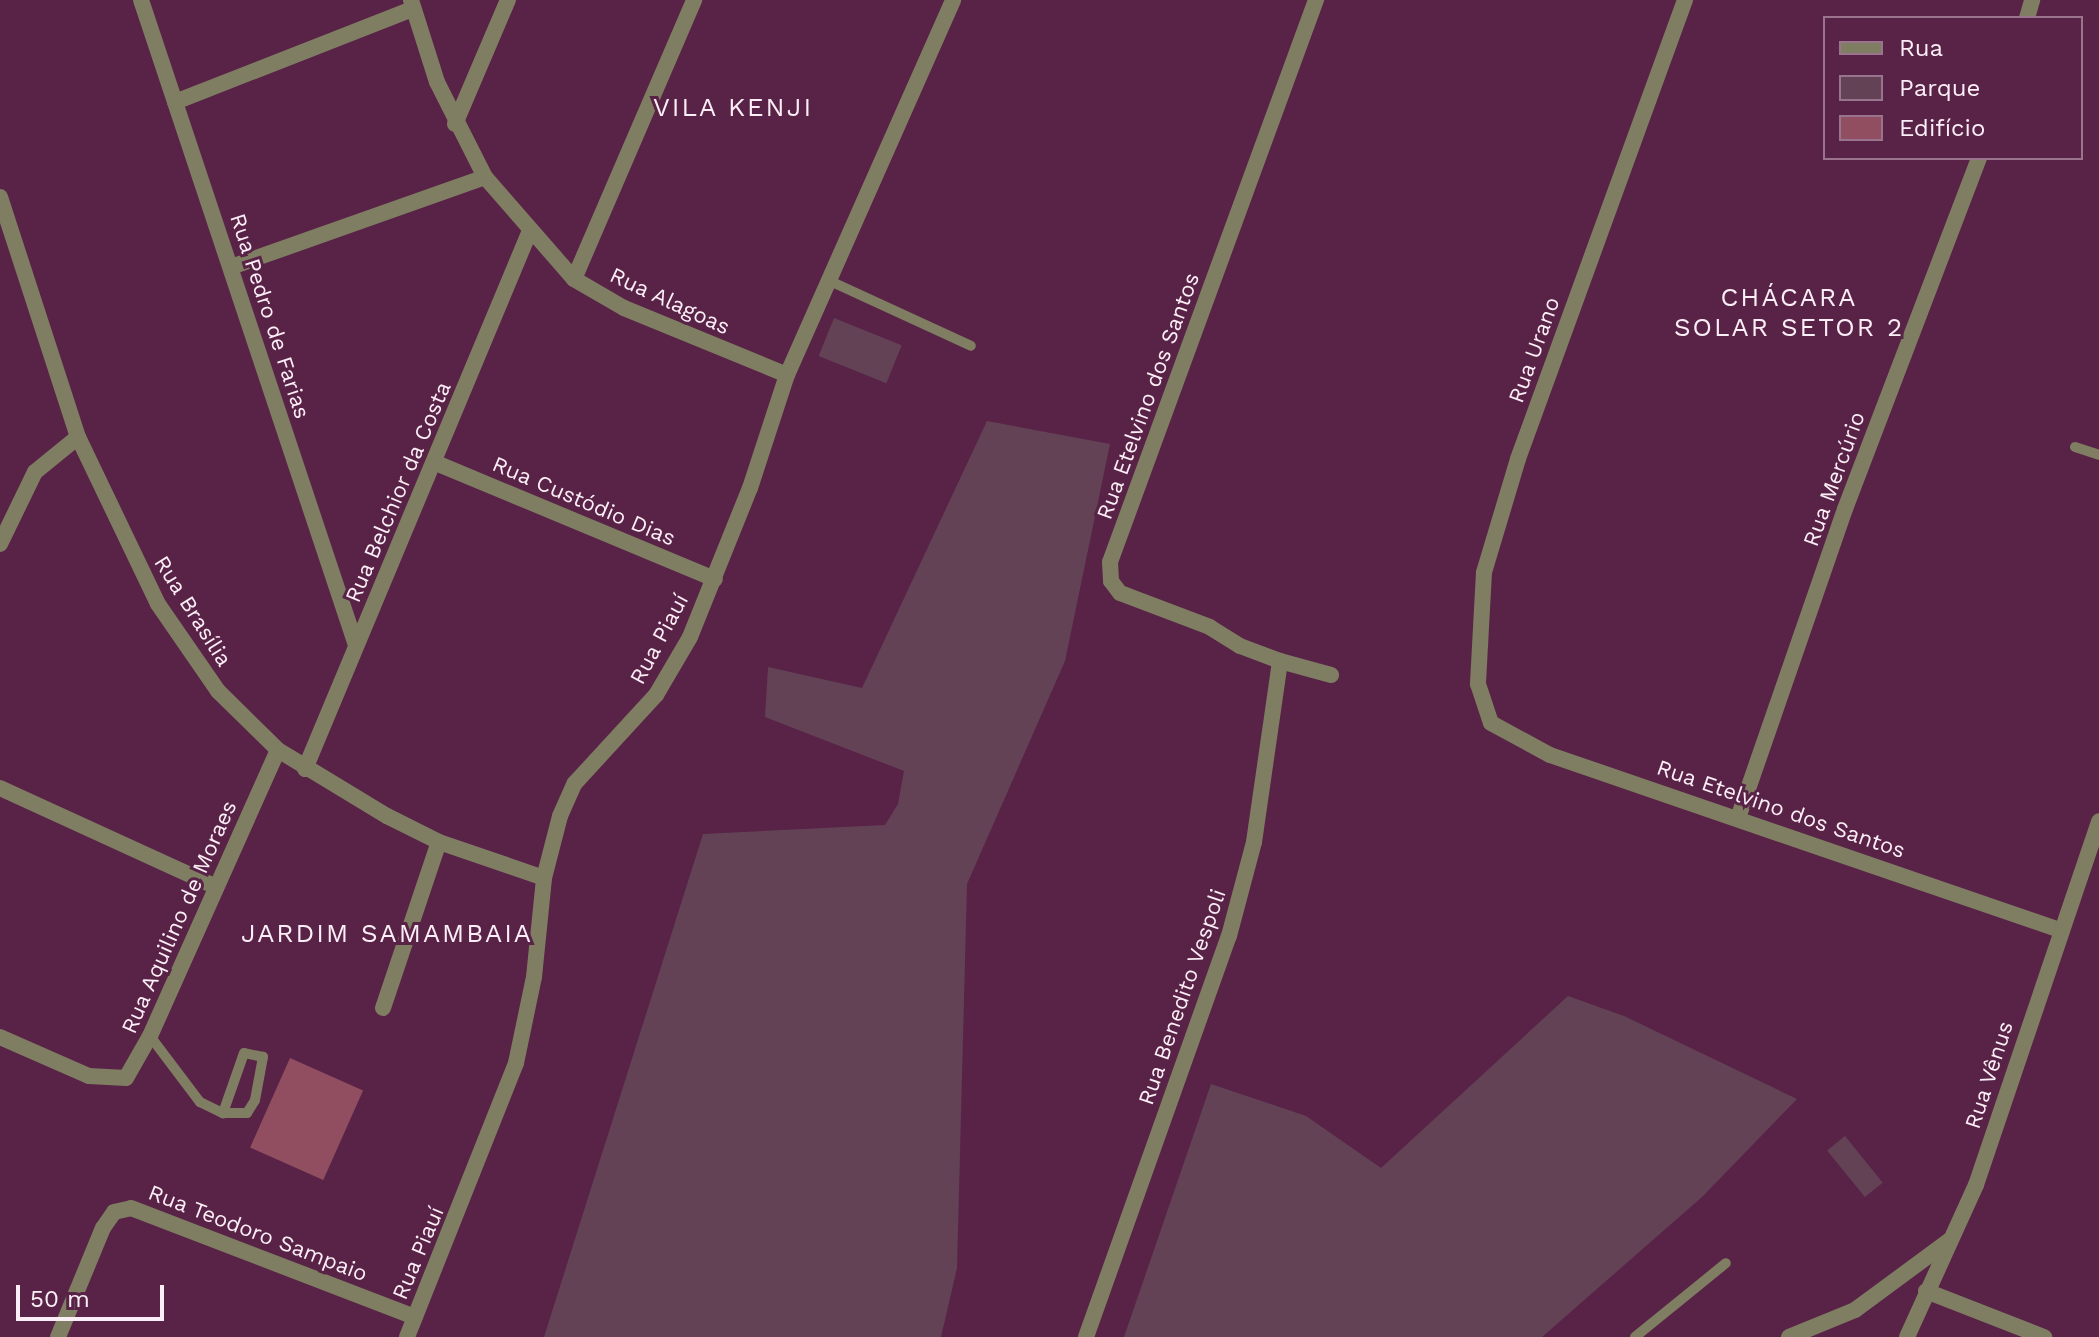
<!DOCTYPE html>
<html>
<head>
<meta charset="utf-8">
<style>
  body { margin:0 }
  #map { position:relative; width:2099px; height:1337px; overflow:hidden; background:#582346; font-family:"Work Sans",sans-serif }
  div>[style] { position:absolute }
  .green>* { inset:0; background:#634256; transform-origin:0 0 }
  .building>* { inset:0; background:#914e61; transform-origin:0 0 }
  .service>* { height:10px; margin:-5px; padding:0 5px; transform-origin:5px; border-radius:5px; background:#7f7d62 }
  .minor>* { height:16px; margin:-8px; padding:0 8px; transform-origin:8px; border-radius:8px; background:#7f7d62 }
  .tertiary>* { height:16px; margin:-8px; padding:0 8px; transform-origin:8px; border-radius:8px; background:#7f7d62 }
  span { translate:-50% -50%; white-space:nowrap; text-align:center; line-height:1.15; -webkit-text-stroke:6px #582346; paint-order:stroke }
  .street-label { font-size:22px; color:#fceef6 }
  .quarter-label { font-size:26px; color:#fceef6; letter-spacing:2px }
  .legend { position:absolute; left:1823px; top:16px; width:260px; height:144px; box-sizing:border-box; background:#582346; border:2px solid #9a748c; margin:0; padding:10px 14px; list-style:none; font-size:24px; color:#fceef6 }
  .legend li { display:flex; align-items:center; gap:16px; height:40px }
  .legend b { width:40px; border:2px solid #9a748c }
  .scale { position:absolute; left:16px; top:1285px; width:148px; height:36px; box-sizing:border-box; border:4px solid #fceef6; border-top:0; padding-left:10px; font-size:24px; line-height:28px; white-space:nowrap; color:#fceef6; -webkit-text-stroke:6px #582346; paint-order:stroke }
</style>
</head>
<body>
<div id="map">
  <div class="green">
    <div style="left:834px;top:318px;width:73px;height:41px;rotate:22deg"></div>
    <div style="clip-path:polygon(987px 421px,1110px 444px,1065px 661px,967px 884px,957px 1268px,941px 1337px,544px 1337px,703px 834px,885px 825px,898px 804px,904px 771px,765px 717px,768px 667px,862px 688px)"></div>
    <div style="clip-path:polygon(1568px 996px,1624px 1016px,1797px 1099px,1702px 1197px,1542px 1337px,1124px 1337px,1211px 1084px,1306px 1116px,1381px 1168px)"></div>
    <div style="left:1845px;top:1136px;width:60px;height:23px;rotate:51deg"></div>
  </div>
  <div class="building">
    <div style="left:290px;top:1058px;width:80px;height:98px;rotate:24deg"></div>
  </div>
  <div class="service">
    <div style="left:830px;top:281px;width:155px;rotate:24.7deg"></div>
    <div style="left:2075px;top:447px;width:25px;rotate:18deg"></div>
    <div style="left:150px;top:1036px;width:83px;rotate:52.9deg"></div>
    <div style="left:200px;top:1102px;width:25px;rotate:26deg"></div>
    <div style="left:223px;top:1113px;width:24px"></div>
    <div style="left:247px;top:1113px;width:15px;rotate:-58deg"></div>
    <div style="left:255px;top:1100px;width:44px;rotate:-79.5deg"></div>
    <div style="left:263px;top:1057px;width:19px;rotate:-168deg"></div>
    <div style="left:244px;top:1053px;width:64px;rotate:109.3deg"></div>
    <div style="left:1635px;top:1337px;width:117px;rotate:-39.1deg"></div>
  </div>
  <div class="minor">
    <div style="left:141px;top:0;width:680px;rotate:71.57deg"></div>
    <div style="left:411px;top:0;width:86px;rotate:72.4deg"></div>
    <div style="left:437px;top:82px;width:106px;rotate:63.2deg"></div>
    <div style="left:485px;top:177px;width:135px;rotate:48.9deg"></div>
    <div style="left:574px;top:279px;width:58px;rotate:30.1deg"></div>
    <div style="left:624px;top:308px;width:176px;rotate:22.3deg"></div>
    <div style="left:1685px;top:0;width:488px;rotate:110deg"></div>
    <div style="left:1518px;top:459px;width:118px;rotate:106.7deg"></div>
    <div style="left:1484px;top:572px;width:112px;rotate:93.1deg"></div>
    <div style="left:1478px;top:684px;width:41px;rotate:71.6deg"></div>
    <div style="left:1491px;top:723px;width:67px;rotate:28.5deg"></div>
    <div style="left:1550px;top:755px;width:539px;rotate:18.94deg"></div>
    <div style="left:2027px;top:18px;width:19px;rotate:-74deg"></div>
    <div style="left:175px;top:102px;width:255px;rotate:-21.4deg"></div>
    <div style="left:455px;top:124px;width:135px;rotate:-66.9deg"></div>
    <div style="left:0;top:197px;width:252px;rotate:72deg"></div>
    <div style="left:78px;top:437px;width:185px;rotate:64.4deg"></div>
    <div style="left:158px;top:604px;width:106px;rotate:55.4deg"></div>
    <div style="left:218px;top:691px;width:84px;rotate:44.5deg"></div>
    <div style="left:278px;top:750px;width:127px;rotate:31.2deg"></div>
    <div style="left:387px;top:816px;width:58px;rotate:26.6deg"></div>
    <div style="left:439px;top:842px;width:111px;rotate:18.9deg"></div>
    <div style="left:231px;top:267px;width:269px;rotate:-19.5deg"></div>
    <div style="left:574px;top:279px;width:304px;rotate:-66.7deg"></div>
    <div style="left:436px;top:463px;width:302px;rotate:22.6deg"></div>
    <div style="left:0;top:544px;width:80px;rotate:-64.1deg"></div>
    <div style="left:35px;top:472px;width:55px;rotate:-39.1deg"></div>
    <div style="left:1280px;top:661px;width:53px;rotate:15.4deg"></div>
    <div style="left:305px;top:769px;width:581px;rotate:-67.32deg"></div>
    <div style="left:0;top:788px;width:238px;rotate:24.6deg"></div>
    <div style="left:1738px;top:818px;width:327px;rotate:-70.9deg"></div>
    <div style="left:1845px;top:509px;width:376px;rotate:-69.1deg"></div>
    <div style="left:383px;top:1008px;width:175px;rotate:-71.4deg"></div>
    <div style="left:0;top:1037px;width:97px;rotate:23.7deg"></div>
    <div style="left:89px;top:1076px;width:37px;rotate:3deg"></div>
    <div style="left:126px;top:1078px;width:48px;rotate:-60.3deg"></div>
    <div style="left:150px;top:1036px;width:313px;rotate:-65.9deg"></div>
    <div style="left:1926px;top:1291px;width:127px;rotate:21.3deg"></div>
    <div style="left:58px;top:1337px;width:118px;rotate:-67.6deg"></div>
    <div style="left:103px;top:1228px;width:19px;rotate:-55deg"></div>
    <div style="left:114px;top:1212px;width:17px;rotate:-13deg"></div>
    <div style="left:131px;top:1208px;width:304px;rotate:21deg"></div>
    <div style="left:407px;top:1337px;width:295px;rotate:-68.3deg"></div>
    <div style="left:516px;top:1063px;width:88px;rotate:-78.2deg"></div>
    <div style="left:534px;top:977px;width:100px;rotate:-84.2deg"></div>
    <div style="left:544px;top:878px;width:64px;rotate:-75.5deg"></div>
    <div style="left:560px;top:816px;width:36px;rotate:-66deg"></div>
    <div style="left:575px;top:783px;width:120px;rotate:-47.4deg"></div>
    <div style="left:656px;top:695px;width:67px;rotate:-59.6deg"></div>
    <div style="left:690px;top:637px;width:161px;rotate:-68.1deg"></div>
    <div style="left:750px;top:488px;width:119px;rotate:-71.9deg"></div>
    <div style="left:787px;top:375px;width:410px;rotate:-66.1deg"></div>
    <div style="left:1789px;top:1337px;width:71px;rotate:-22.2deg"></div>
    <div style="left:1855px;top:1310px;width:118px;rotate:-36.4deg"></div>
    <div style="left:1907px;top:1337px;width:167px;rotate:-65.6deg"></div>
    <div style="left:1976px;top:1185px;width:384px;rotate:-71.3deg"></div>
  </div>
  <div class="tertiary">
    <div style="left:1086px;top:1337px;width:426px;rotate:-70.4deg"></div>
    <div style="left:1229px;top:936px;width:97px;rotate:-75.1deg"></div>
    <div style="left:1254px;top:842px;width:183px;rotate:-81.8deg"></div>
    <div style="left:1280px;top:661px;width:43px;rotate:-159.4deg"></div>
    <div style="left:1240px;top:646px;width:36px;rotate:-148deg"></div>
    <div style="left:1210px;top:627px;width:96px;rotate:-159.3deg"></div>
    <div style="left:1120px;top:593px;width:15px;rotate:-127deg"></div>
    <div style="left:1111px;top:581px;width:19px;rotate:-93deg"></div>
    <div style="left:1110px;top:562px;width:599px;rotate:-69.87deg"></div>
  </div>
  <div class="street-label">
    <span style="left:670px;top:301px;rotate:25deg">Rua Alagoas</span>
    <span style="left:270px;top:316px;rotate:72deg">Rua Pedro de Farias</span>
    <span style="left:1534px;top:350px;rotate:-70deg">Rua Urano</span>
    <span style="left:1148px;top:396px;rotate:-70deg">Rua Etelvino dos Santos</span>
    <span style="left:1834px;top:479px;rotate:-70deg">Rua Mercúrio</span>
    <span style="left:398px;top:492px;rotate:-67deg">Rua Belchior da Costa</span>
    <span style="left:584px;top:501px;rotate:23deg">Rua Custódio Dias</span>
    <span style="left:193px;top:611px;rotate:58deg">Rua Brasília</span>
    <span style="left:659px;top:639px;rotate:-62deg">Rua Piauí</span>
    <span style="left:1781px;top:809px;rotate:19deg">Rua Etelvino dos Santos</span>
    <span style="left:179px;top:917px;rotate:-66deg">Rua Aquilino de Moraes</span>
    <span style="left:1182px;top:997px;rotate:-71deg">Rua Benedito Vespoli</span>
    <span style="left:1989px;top:1075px;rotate:-72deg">Rua Vênus</span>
    <span style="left:258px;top:1233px;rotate:21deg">Rua Teodoro Sampaio</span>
    <span style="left:418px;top:1253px;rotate:-67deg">Rua Piauí</span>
  </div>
  <div class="quarter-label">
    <span style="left:733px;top:108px">VILA KENJI</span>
    <span style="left:1789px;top:313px">CHÁCARA<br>SOLAR SETOR 2</span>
    <span style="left:387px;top:934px">JARDIM SAMAMBAIA</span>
  </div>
  <ul class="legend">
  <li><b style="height:10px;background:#7f7d62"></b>Rua</li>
  <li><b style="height:22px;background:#634256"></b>Parque</li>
  <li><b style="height:22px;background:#914e61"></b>Edifício</li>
  </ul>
  <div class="scale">50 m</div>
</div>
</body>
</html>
